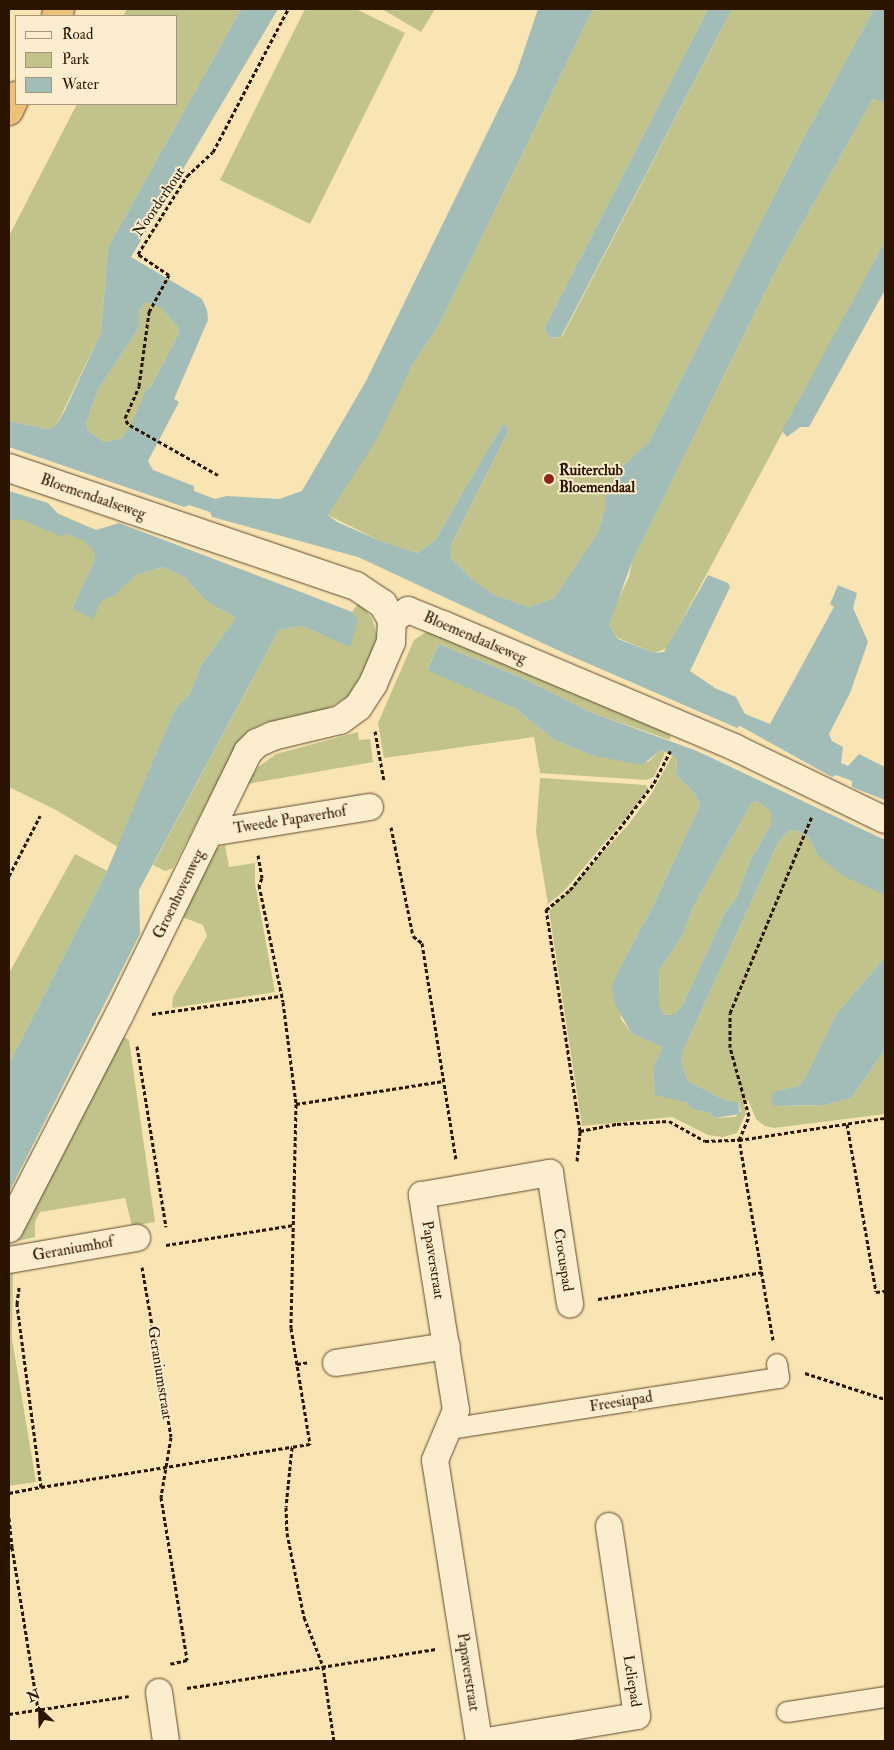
<!DOCTYPE html>
<html>
<head>
<meta charset="utf-8">
<style>
  body { margin:0 }
  #map { position:relative; width:894px; height:1750px; overflow:hidden; background:#f9e4b3; font-family:"IM FELL Double Pica",serif }
  div>[style] { position:absolute }
  .green>* { inset:0; background:#c1c38a }
  .water>* { inset:0; background:#a2bcb7 }
  .path>* { height:3px; margin-top:-1.5px; transform-origin:0; background:repeating-linear-gradient(90deg,#2b1400 0 4px,transparent 0 6.5px) }
  .roads { filter:drop-shadow(0 0 1px #5e482d) drop-shadow(0 0 1px #5e482d) }
  .pedestrian>* { height:20px; margin:-10px; padding:0 10px; transform-origin:10px; border-radius:10px; background:#fbedce }
  .minor>* { height:26px; margin:-13px; padding:0 13px; transform-origin:13px; border-radius:13px; background:#fbedce }
  .tertiary>* { height:28px; margin:-14px; padding:0 14px; transform-origin:14px; border-radius:14px; background:#fbedce }
  .motorway>* { height:28px; margin:-14px; padding:0 14px; transform-origin:14px; border-radius:14px; background:#ecc27a }
  .dots>* { width:14px; height:14px; translate:-50% -50%; box-sizing:border-box; border:2px solid #fbedce; border-radius:50% }
  span { translate:-50% -50%; white-space:nowrap; text-align:center; line-height:1.15; -webkit-text-stroke:4px #fbedce; paint-order:stroke }
  .street-label { font-size:15px; color:#2b1400 }
  .poi-label { font-size:15px; color:#2b1400; font-weight:700 }
  .left { translate:0 -50%; text-align:left }
  .frame { position:absolute; inset:0; border:10px solid #2b1400; pointer-events:none }
  .legend { position:absolute; left:15px; top:15px; width:162px; height:90px; box-sizing:border-box; background:#fbedce; border:1px solid #a8967c; margin:0; padding:6px 9px; list-style:none; font-size:15px; color:#2b1400 }
  .legend li { display:flex; align-items:center; gap:10px; height:25px }
  .legend b { width:25px; border:1px solid #a8967c }
  .north { position:absolute; left:15px; top:1685px; width:50px; height:50px; -webkit-text-stroke:4px #fbedce; paint-order:stroke; rotate:336deg; font-size:14px; font-weight:700; line-height:20px; text-align:center; color:#2b1400 }
  .north::after { content:''; display:block; margin:auto; width:18px; height:22px; background:#2b1400; clip-path:polygon(50% 0,100% 100%,50% 72%,0 100%) }
</style>
</head>
<body>
<div id="map">
  <div class="green">
    <div style="clip-path:polygon(127px 9px,241px 9px,108px 247px,101px 332px,57px 424px,48px 429px,9px 421px,9px 236px,77px 104px,176px 104px,176px 16px,123px 16px)"></div>
    <div style="clip-path:polygon(305px 9px,356px 9px,405px 33px,310px 224px,220px 180px)"></div>
    <div style="clip-path:polygon(382px 9px,435px 9px,421px 32px)"></div>
    <div style="clip-path:polygon(593px 9px,708px 9px,544px 329px,550px 338px,562px 337px,732px 9px,874px 9px,804px 137px,649px 442px,620px 468px,605px 490px,605px 509px,598px 532px,554px 598px,529px 607px,494px 595px,472px 579px,451px 558px,452px 543px,509px 430px,506px 425px,502px 425px,435px 540px,418px 553px,378px 540px,328px 515px,411px 367px,439px 325px)"></div>
    <div style="clip-path:polygon(873px 99px,885px 103px,885px 241px,667px 648px,655px 653px,618px 638px,609px 625px,611px 614px,629px 577px,632px 562px,777px 268px)"></div>
    <div style="clip-path:polygon(146px 302px,161px 308px,177px 326px,179px 333px,151px 386px,146px 390px,133px 423px,122px 438px,104px 442px,88px 431px,86px 424px,98px 390px,139px 328px,139px 311px)"></div>
    <div style="clip-path:polygon(9px 492px,96px 530px,95px 559px,72px 609px,112px 596px,137px 575px,163px 567px,184px 577px,206px 601px,236px 618px,201px 665px,189px 696px,177px 706px,171px 718px,118px 847px,56px 810px,9px 787px)"></div>
    <div style="clip-path:polygon(359px 602px,372px 618px,377px 636px,371px 657px,350px 695px,324px 711px,264px 723px,249px 730px,237px 744px,173px 868px,165px 871px,153px 865px,279px 630px,302px 626px,322px 635px,358px 621px,352px 612px)"></div>
    <div style="clip-path:polygon(429px 630px,671px 733px,670px 740px,590px 712px,520px 677px,439px 644px,427px 669px,516px 709px,553px 739px,590px 755px,648px 762px,661px 750px,665px 753px,654px 777px,646px 780px,540px 773px,534px 737px,384px 758px,378px 723px,414px 640px)"></div>
    <div style="clip-path:polygon(358px 732px,359px 740px,370px 739px,373px 762px,247px 784px,258px 767px,276px 754px)"></div>
    <div style="clip-path:polygon(672px 756px,677px 757px,676px 775px,694px 793px,700px 805px,652px 908px,617px 973px,621px 1019px,631px 1033px,662px 1047px,653px 1069px,655px 1094px,686px 1102px,692px 1109px,710px 1113px,715px 1118px,735px 1117px,741px 1111px,738px 1102px,724px 1100px,688px 1081px,681px 1062px,683px 1051px,778px 843px,789px 830px,799px 831px,809px 838px,817px 855px,885px 895px,885px 952px,881px 962px,836px 1014px,806px 1076px,799px 1086px,776px 1091px,773px 1106px,824px 1105px,851px 1098px,885px 1050px,885px 1114px,774px 1128px,765px 1126px,756px 1119px,748px 1100px,744px 1102px,746px 1113px,737px 1133px,723px 1137px,708px 1135px,672px 1117px,582px 1126px,549px 911px,629px 824px,652px 793px)"></div>
    <div style="clip-path:polygon(540px 778px,646px 785px,649px 790px,564px 891px,548px 904px,536px 832px)"></div>
    <div style="clip-path:polygon(757px 801px,771px 812px,771px 824px,750px 861px,736px 899px,726px 910px,684px 1002px,675px 1014px,664px 1015px,660px 1008px,659px 970px,682px 937px,693px 907px,751px 804px)"></div>
    <div style="clip-path:polygon(225px 845px,229px 867px,255px 863px,255px 883px,275px 992px,172px 1008px,173px 997px,207px 936px,203px 925px,180px 916px,214px 849px)"></div>
    <div style="clip-path:polygon(75px 854px,107px 871px,9px 1064px,9px 973px)"></div>
    <div style="clip-path:polygon(119px 1034px,129px 1040px,155px 1222px,132px 1226px,125px 1198px,40px 1212px,35px 1222px,35px 1237px,18px 1241px)"></div>
    <div style="clip-path:polygon(13px 1271px,12px 1339px,36px 1482px,9px 1486px,9px 1272px)"></div>
  </div>
  <div class="water">
    <div style="clip-path:polygon(evenodd,241px 9px,278px 9px,131px 257px,202px 299px,207px 310px,208px 320px,174px 399px,179px 402px,148px 461px,153px 470px,194px 486px,194px 491px,215px 499px,227px 496px,279px 499px,302px 491px,366px 381px,516px 74px,538px 9px,593px 9px,439px 325px,411px 367px,378px 437px,328px 515px,337px 522px,378px 540px,418px 553px,435px 540px,502px 425px,506px 425px,509px 430px,452px 543px,451px 558px,472px 579px,494px 595px,529px 607px,554px 598px,598px 532px,605px 509px,605px 490px,620px 468px,649px 442px,804px 137px,874px 9px,885px 9px,885px 103px,873px 99px,777px 268px,632px 562px,609px 625px,618px 639px,655px 653px,664px 652px,708px 575px,728px 583px,730px 587px,690px 671px,715px 688px,736px 697px,745px 714px,770px 724px,829px 616px,834px 607px,830px 604px,838px 585px,857px 593px,853px 608px,868px 642px,850px 693px,829px 734px,832px 741px,843px 747px,841px 763px,848px 766px,859px 754px,885px 767px,885px 800px,852px 787px,852px 781px,836px 775px,832px 777px,740px 726px,737px 728px,564px 653px,358px 557px,212px 517px,210px 512px,189px 505px,184px 507px,9px 447px,9px 421px,48px 429px,57px 424px,65px 410px,101px 332px,108px 247px,241px 9px,146px 302px,161px 308px,177px 326px,179px 333px,151px 386px,146px 390px,132px 423px,122px 438px,104px 442px,88px 431px,86px 424px,98px 390px,139px 328px,139px 311px,146px 302px)"></div>
    <div style="clip-path:polygon(708px 9px,732px 9px,561px 337px,550px 338px,544px 329px)"></div>
    <div style="clip-path:polygon(885px 241px,885px 290px,809px 427px,800px 427px,787px 437px,782px 431px)"></div>
    <div style="clip-path:polygon(9px 491px,48px 503px,59px 515px,96px 530px,119px 523px,306px 594px,352px 612px,358px 620px,350px 647px,302px 626px,279px 630px,139px 890px,140px 934px,9px 1192px,9px 1064px,107px 871px,171px 718px,177px 706px,189px 696px,201px 665px,236px 618px,206px 601px,184px 577px,163px 567px,137px 575px,113px 596px,101px 601px,93px 619px,72px 609px,95px 559px,94px 551px,84px 541px,67px 534px,60px 536px,20px 519px,9px 520px)"></div>
    <div style="clip-path:polygon(evenodd,439px 644px,520px 677px,590px 712px,697px 751px,885px 840px,885px 895px,843px 876px,817px 855px,809px 838px,799px 831px,789px 830px,778px 843px,683px 1051px,681px 1062px,688px 1081px,724px 1100px,738px 1102px,740px 1114px,715px 1118px,710px 1113px,692px 1109px,686px 1102px,655px 1095px,653px 1069px,662px 1047px,631px 1033px,615px 1004px,612px 987px,617px 973px,652px 908px,700px 805px,694px 793px,676px 775px,677px 758px,661px 750px,642px 765px,590px 755px,553px 739px,516px 709px,427px 670px,439px 644px,757px 801px,771px 812px,771px 824px,750px 861px,736px 899px,726px 910px,684px 1002px,675px 1014px,664px 1015px,660px 1008px,659px 970px,682px 937px,693px 907px,751px 804px,757px 801px)"></div>
    <div style="clip-path:polygon(885px 952px,885px 1050px,851px 1098px,824px 1105px,773px 1106px,771px 1096px,776px 1091px,799px 1086px,806px 1076px,836px 1014px,881px 962px)"></div>
  </div>
  <div class="path">
    <div style="left:218px;top:475px;width:103px;rotate:-150.5deg"></div>
    <div style="left:128px;top:424px;width:7px;rotate:-117deg"></div>
    <div style="left:125px;top:418px;width:35px;rotate:-66deg"></div>
    <div style="left:139px;top:386px;width:75px;rotate:-82.3deg"></div>
    <div style="left:149px;top:312px;width:42px;rotate:-61.6deg"></div>
    <div style="left:169px;top:275px;width:37px;rotate:-146deg"></div>
    <div style="left:138px;top:254px;width:92px;rotate:-57.9deg"></div>
    <div style="left:187px;top:176px;width:35px;rotate:-43deg"></div>
    <div style="left:213px;top:152px;width:161px;rotate:-62.3deg"></div>
    <div style="left:375px;top:731px;width:51px;rotate:79.8deg"></div>
    <div style="left:391px;top:827px;width:111px;rotate:78.6deg"></div>
    <div style="left:413px;top:936px;width:11px;rotate:38deg"></div>
    <div style="left:422px;top:943px;width:220px;rotate:81.1deg"></div>
    <div style="left:258px;top:855px;width:23px;rotate:80deg"></div>
    <div style="left:262px;top:878px;width:8px;rotate:113deg"></div>
    <div style="left:259px;top:885px;width:119px;rotate:78.4deg"></div>
    <div style="left:283px;top:1002px;width:103px;rotate:82.7deg"></div>
    <div style="left:296px;top:1104px;width:224px;rotate:91.3deg"></div>
    <div style="left:291px;top:1328px;width:118px;rotate:80.7deg"></div>
    <div style="left:310px;top:1444px;width:18px;rotate:171deg"></div>
    <div style="left:292px;top:1447px;width:60px;rotate:95.7deg"></div>
    <div style="left:286px;top:1507px;width:26px;rotate:88deg"></div>
    <div style="left:287px;top:1533px;width:86px;rotate:78.6deg"></div>
    <div style="left:304px;top:1617px;width:53px;rotate:68.8deg"></div>
    <div style="left:323px;top:1666px;width:76px;rotate:81.7deg"></div>
    <div style="left:9px;top:876px;width:68px;rotate:-62.7deg"></div>
    <div style="left:152px;top:1014px;width:129px;rotate:-8deg"></div>
    <div style="left:137px;top:1046px;width:183px;rotate:80.9deg"></div>
    <div style="left:296px;top:1104px;width:149px;rotate:-8.9deg"></div>
    <div style="left:847px;top:1124px;width:170px;rotate:80.2deg"></div>
    <div style="left:876px;top:1292px;width:9px;rotate:-6deg"></div>
    <div style="left:580px;top:1131px;width:38px;rotate:-11deg"></div>
    <div style="left:617px;top:1124px;width:52px;rotate:-3.3deg"></div>
    <div style="left:669px;top:1121px;width:41px;rotate:29.1deg"></div>
    <div style="left:705px;top:1141px;width:34px;rotate:-2deg"></div>
    <div style="left:739px;top:1140px;width:148px;rotate:-8.6deg"></div>
    <div style="left:577px;top:1161px;width:30px;rotate:-84deg"></div>
    <div style="left:580px;top:1131px;width:224px;rotate:-98.7deg"></div>
    <div style="left:546px;top:910px;width:31px;rotate:-40deg"></div>
    <div style="left:570px;top:890px;width:78px;rotate:-51.2deg"></div>
    <div style="left:619px;top:829px;width:58px;rotate:-52.7deg"></div>
    <div style="left:654px;top:783px;width:36px;rotate:-63deg"></div>
    <div style="left:166px;top:1245px;width:129px;rotate:-8.9deg"></div>
    <div style="left:142px;top:1267px;width:172px;rotate:80.3deg"></div>
    <div style="left:171px;top:1437px;width:61px;rotate:99.5deg"></div>
    <div style="left:161px;top:1497px;width:165px;rotate:80.9deg"></div>
    <div style="left:187px;top:1660px;width:17px;rotate:167deg"></div>
    <div style="left:598px;top:1299px;width:166px;rotate:-9.3deg"></div>
    <div style="left:773px;top:1340px;width:203px;rotate:-99.6deg"></div>
    <div style="left:739px;top:1140px;width:26px;rotate:-67deg"></div>
    <div style="left:749px;top:1116px;width:72px;rotate:-105.4deg"></div>
    <div style="left:730px;top:1047px;width:34px;rotate:-90deg"></div>
    <div style="left:730px;top:1013px;width:213px;rotate:-67.4deg"></div>
    <div style="left:297px;top:1364px;width:12px;rotate:-9deg"></div>
    <div style="left:805px;top:1373px;width:84px;rotate:18deg"></div>
    <div style="left:41px;top:1487px;width:254px;rotate:-9.1deg"></div>
    <div style="left:9px;top:1493px;width:33px;rotate:-11deg"></div>
    <div style="left:41px;top:1487px;width:185px;rotate:-97.5deg"></div>
    <div style="left:17px;top:1304px;width:17px;rotate:-83deg"></div>
    <div style="left:9px;top:1518px;width:29px;rotate:84deg"></div>
    <div style="left:12px;top:1547px;width:3px;rotate:162deg"></div>
    <div style="left:12px;top:1547px;width:165px;rotate:80.9deg"></div>
    <div style="left:187px;top:1688px;width:252px;rotate:-8.9deg"></div>
    <div style="left:9px;top:1714px;width:121px;rotate:-8.5deg"></div>
  </div>
  <div class="roads">
    <div class="pedestrian">
      <div style="left:449px;top:1429px;width:334px;rotate:-8.8deg"></div>
      <div style="left:779px;top:1378px;width:14px;rotate:-98deg"></div>
      <div style="left:787px;top:1712px;width:99px;rotate:-8.7deg"></div>
    </div>
    <div class="minor">
      <div style="left:392px;top:620px;width:19px;rotate:-32deg"></div>
      <div style="left:408px;top:610px;width:38px;rotate:22deg"></div>
      <div style="left:443px;top:624px;width:318px;rotate:22.9deg"></div>
      <div style="left:736px;top:748px;width:165px;rotate:25.8deg"></div>
      <div style="left:209px;top:833px;width:163px;rotate:-9.2deg"></div>
      <div style="left:9px;top:1260px;width:130px;rotate:-9.8deg"></div>
      <div style="left:336px;top:1363px;width:112px;rotate:-8.7deg"></div>
      <div style="left:159px;top:1692px;width:49px;rotate:81.9deg"></div>
      <div style="left:479px;top:1741px;width:284px;rotate:-98.9deg"></div>
      <div style="left:435px;top:1460px;width:54px;rotate:-67.2deg"></div>
      <div style="left:456px;top:1410px;width:218px;rotate:-99deg"></div>
      <div style="left:422px;top:1195px;width:130px;rotate:-9.8deg"></div>
      <div style="left:550px;top:1173px;width:133px;rotate:81.3deg"></div>
      <div style="left:488px;top:1741px;width:151px;rotate:-9.5deg"></div>
      <div style="left:637px;top:1716px;width:192px;rotate:-98.4deg"></div>
    </div>
    <div class="tertiary">
      <div style="left:9px;top:468px;width:367px;rotate:18.8deg"></div>
      <div style="left:356px;top:586px;width:32px;rotate:34deg"></div>
      <div style="left:383px;top:604px;width:18px;rotate:61deg"></div>
      <div style="left:392px;top:620px;width:22px;rotate:93deg"></div>
      <div style="left:391px;top:642px;width:46px;rotate:113.2deg"></div>
      <div style="left:373px;top:684px;width:27px;rotate:123deg"></div>
      <div style="left:358px;top:707px;width:22px;rotate:144deg"></div>
      <div style="left:340px;top:720px;width:69px;rotate:166.6deg"></div>
      <div style="left:273px;top:736px;width:17px;rotate:156deg"></div>
      <div style="left:257px;top:743px;width:13px;rotate:135deg"></div>
      <div style="left:248px;top:752px;width:293px;rotate:116.1deg"></div>
      <div style="left:119px;top:1015px;width:240px;rotate:117.3deg"></div>
    </div>
    <div class="motorway">
      <div style="left:56px;top:16px;width:8px;rotate:-60deg"></div>
      <div style="left:9px;top:111px;width:17px;rotate:-65deg"></div>
    </div>
  </div>
  <div class="dots">
    <div style="left:549px;top:479px;background:#8f2418"></div>
  </div>
  <div class="street-label">
    <span style="left:159px;top:202px;rotate:-56deg">Noorderhout</span>
    <span style="left:93px;top:497px;rotate:19deg">Bloemendaalseweg</span>
    <span style="left:475px;top:638px;rotate:23deg">Bloemendaalseweg</span>
    <span style="left:290px;top:820px;rotate:-9deg">Tweede Papaverhof</span>
    <span style="left:179px;top:894px;rotate:-64deg">Groenhovenweg</span>
    <span style="left:73px;top:1249px;rotate:-10deg">Geraniumhof</span>
    <span style="left:433px;top:1260px;rotate:81deg">Papaverstraat</span>
    <span style="left:563px;top:1260px;rotate:81deg">Crocuspad</span>
    <span style="left:160px;top:1373px;rotate:81deg">Geraniumstraat</span>
    <span style="left:621px;top:1402px;rotate:-9deg">Freesiapad</span>
    <span style="left:468px;top:1672px;rotate:81deg">Papaverstraat</span>
    <span style="left:632px;top:1681px;rotate:81deg">Leliepad</span>
  </div>
  <div class="poi-label">
    <span class="left" style="left:559px;top:479px">Ruiterclub<br>Bloemendaal</span>
  </div>
  <div class="frame"></div>
  <ul class="legend">
  <li><b style="height:6px;background:#fbedce"></b>Road</li>
  <li><b style="height:14px;background:#c1c38a"></b>Park</li>
  <li><b style="height:14px;background:#a2bcb7"></b>Water</li>
  </ul>
  <div class="north">N</div>
</div>
</body>
</html>
